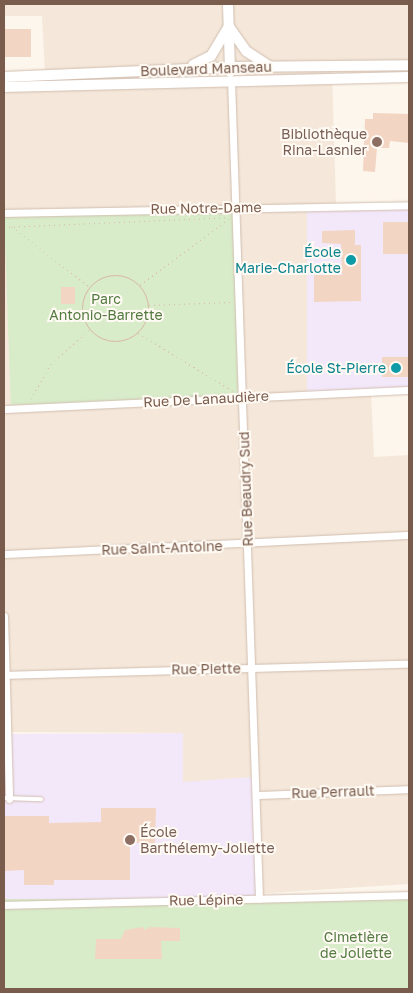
<!DOCTYPE html>
<html>
<head>
<meta charset="utf-8">
<style>
  body { margin:0 }
  #map { position:relative; width:413px; height:993px; overflow:hidden; background:#fdf6ec; font-family:"Golos Text",sans-serif }
  div>[style] { position:absolute }
  .residential>* { inset:0; background:#f5e8da }
  .education>* { inset:0; background:#f3e8fa; transform-origin:0 0 }
  .green>* { inset:0; background:#d8ecc9; transform-origin:0 0 }
  .building>* { inset:0; background:#f3d5c3; transform-origin:0 0 }
  .path>* { height:1px; margin-top:-0.5px; transform-origin:0; background:repeating-linear-gradient(90deg,#d9b8a5 0 1px,transparent 0 5px) }
  .path>.ring { margin:-0.5px; padding:0; box-sizing:content-box; background:none; border:1px solid #d9b8a5; border-radius:50% }
  .roads { filter:drop-shadow(0 0 1px #d1beb0) drop-shadow(0 0 1px #d1beb0) }
  .service>* { height:4px; margin:-2px; padding:0 2px; transform-origin:2px; border-radius:2px; background:#fff }
  .minor>* { height:7px; margin:-3.5px; padding:0 3.5px; transform-origin:3.5px; border-radius:3.5px; background:#fff }
  .secondary>* { height:10px; margin:-5px; padding:0 5px; transform-origin:5px; border-radius:5px; background:#fff }
  .dots>* { width:14px; height:14px; translate:-50% -50%; box-sizing:border-box; border:2px solid #fffaf3; border-radius:50% }
  span { translate:-50% -50%; white-space:nowrap; text-align:center; line-height:1.15; -webkit-text-stroke:4px #fffaf3; paint-order:stroke }
  .street-label { font-size:14px; color:#7a5c4d }
  .education-label { font-size:14px; color:#785e54 }
  .right { translate:-100% -50%; text-align:right }
  .left { translate:0 -50%; text-align:left }
  .culture-label { font-size:14px; color:#0d838f }
  .park-label { font-size:14px; color:#537a41 }
  .frame { position:absolute; inset:0; border:5px solid #7a5c4d; pointer-events:none }
</style>
</head>
<body>
<div id="map">
  <div class="residential">
    <div style="clip-path:polygon(4px 4px,222px 4px,224px 21px,232px 4px,409px 4px,409px 70px,332px 72px,336px 204px,371px 393px,374px 457px,409px 455px,409px 884px,254px 894px,182px 782px,183px 733px,4px 732px,4px 76px,45px 73px,42px 16px,4px 16px)"></div>
  </div>
  <div class="education">
    <div style="left:409px;top:204px;width:187px;height:102px;rotate:90deg"></div>
    <div style="clip-path:polygon(183px 733px,183px 782px,252px 777px,259px 899px,4px 905px,4px 734px)"></div>
  </div>
  <div class="green">
    <div style="left:237px;top:207px;width:190px;height:233px;rotate:88deg"></div>
    <div style="left:409px;top:899px;width:90px;height:405px;rotate:90deg"></div>
  </div>
  <div class="building">
    <div style="left:31px;top:29px;width:28px;height:27px;rotate:90deg"></div>
    <div style="clip-path:polygon(373px 113px,409px 114px,409px 143px,390px 141px,389px 148px,377px 148px,375px 172px,363px 171px,365px 119px,373px 119px)"></div>
    <div style="left:383px;top:222px;width:26px;height:32px"></div>
    <div style="clip-path:polygon(355px 230px,355px 245px,361px 245px,361px 301px,314px 302px,314px 275px,342px 275px,341px 244px,322px 243px,322px 231px)"></div>
    <div style="left:75px;top:287px;width:17px;height:14px;rotate:90deg"></div>
    <div style="left:409px;top:357px;width:20px;height:27px;rotate:90deg"></div>
    <div style="clip-path:polygon(101px 808px,156px 808px,155px 843px,130px 843px,130px 880px,54px 880px,54px 885px,24px 885px,24px 870px,4px 871px,4px 816px,49px 816px,49px 823px,101px 822px)"></div>
    <div style="clip-path:polygon(143px 927px,144px 930px,150px 927px,180px 928px,180px 941px,161px 941px,162px 959px,95px 959px,96px 939px,121px 939px,125px 930px)"></div>
  </div>
  <div class="path">
    <div style="left:4px;top:227px;width:225px;rotate:-2.5deg"></div>
    <div style="left:12px;top:227px;width:98px;rotate:37.6deg"></div>
    <div class="ring" style="left:82px;top:275px;width:65px;height:65px"></div>
    <div style="left:140px;top:285px;width:111px;rotate:-36.6deg"></div>
    <div style="left:149px;top:305px;width:83px;rotate:-2.1deg"></div>
    <div style="left:138px;top:333px;width:111px;rotate:31.4deg"></div>
    <div style="left:31px;top:399px;width:40px;rotate:-60.3deg"></div>
    <div style="left:51px;top:364px;width:52px;rotate:-41.9deg"></div>
  </div>
  <div class="roads">
    <div class="service">
      <div style="left:4px;top:798px;width:37px;rotate:2deg"></div>
    </div>
    <div class="minor">
      <div style="left:231px;top:80px;width:819px;rotate:88.04deg"></div>
      <div style="left:4px;top:213px;width:405px;rotate:-1.1deg"></div>
      <div style="left:4px;top:409px;width:405px;rotate:-2.7deg"></div>
      <div style="left:4px;top:554px;width:405px;rotate:-2.7deg"></div>
      <div style="left:4px;top:616px;width:183px;rotate:88.4deg"></div>
      <div style="left:4px;top:675px;width:405px;rotate:-1.6deg"></div>
      <div style="left:256px;top:795px;width:153px;rotate:-2.2deg"></div>
      <div style="left:4px;top:905px;width:405px;rotate:-1.4deg"></div>
    </div>
    <div class="secondary">
      <div style="left:228px;top:4px;width:68px;rotate:88.3deg"></div>
      <div style="left:230px;top:28px;width:28px;rotate:55deg"></div>
      <div style="left:246px;top:51px;width:27px;rotate:33deg"></div>
      <div style="left:193px;top:65px;width:20px;rotate:-27deg"></div>
      <div style="left:211px;top:56px;width:35px;rotate:-59deg"></div>
      <div style="left:4px;top:77px;width:226px;rotate:-2.5deg"></div>
      <div style="left:230px;top:67px;width:179px;rotate:-0.6deg"></div>
      <div style="left:4px;top:87px;width:405px;rotate:-1.4deg"></div>
    </div>
  </div>
  <div class="dots">
    <div style="left:377px;top:142px;background:#8d6e63"></div>
    <div style="left:351px;top:260px;background:#0f9aa8"></div>
    <div style="left:396px;top:368px;background:#0f9aa8"></div>
    <div style="left:130px;top:840px;background:#8d6e63"></div>
  </div>
  <div class="street-label">
    <span style="left:206px;top:69px;rotate:-2deg">Boulevard Manseau</span>
    <span style="left:206px;top:208px;rotate:-1deg">Rue Notre-Dame</span>
    <span style="left:206px;top:399px;rotate:-3deg">Rue De Lanaudière</span>
    <span style="left:246px;top:489px;rotate:-92deg">Rue Beaudry Sud</span>
    <span style="left:162px;top:548px;rotate:-2deg">Rue Saint-Antoine</span>
    <span style="left:206px;top:669px;rotate:-1deg">Rue Piette</span>
    <span style="left:333px;top:792px;rotate:-2deg">Rue Perrault</span>
    <span style="left:206px;top:900px;rotate:-1deg">Rue Lépine</span>
  </div>
  <div class="education-label">
    <span class="right" style="left:367px;top:142px">Bibliothèque<br>Rina-Lasnier</span>
    <span class="left" style="left:140px;top:840px">École<br>Barthélemy-Joliette</span>
  </div>
  <div class="culture-label">
    <span class="right" style="left:341px;top:260px">École<br>Marie-Charlotte</span>
    <span class="right" style="left:386px;top:368px">École St-Pierre</span>
  </div>
  <div class="park-label">
    <span style="left:106px;top:307px">Parc<br>Antonio-Barrette</span>
    <span style="left:356px;top:945px">Cimetière<br>de Joliette</span>
  </div>
  <div class="frame"></div>
</div>
</body>
</html>
